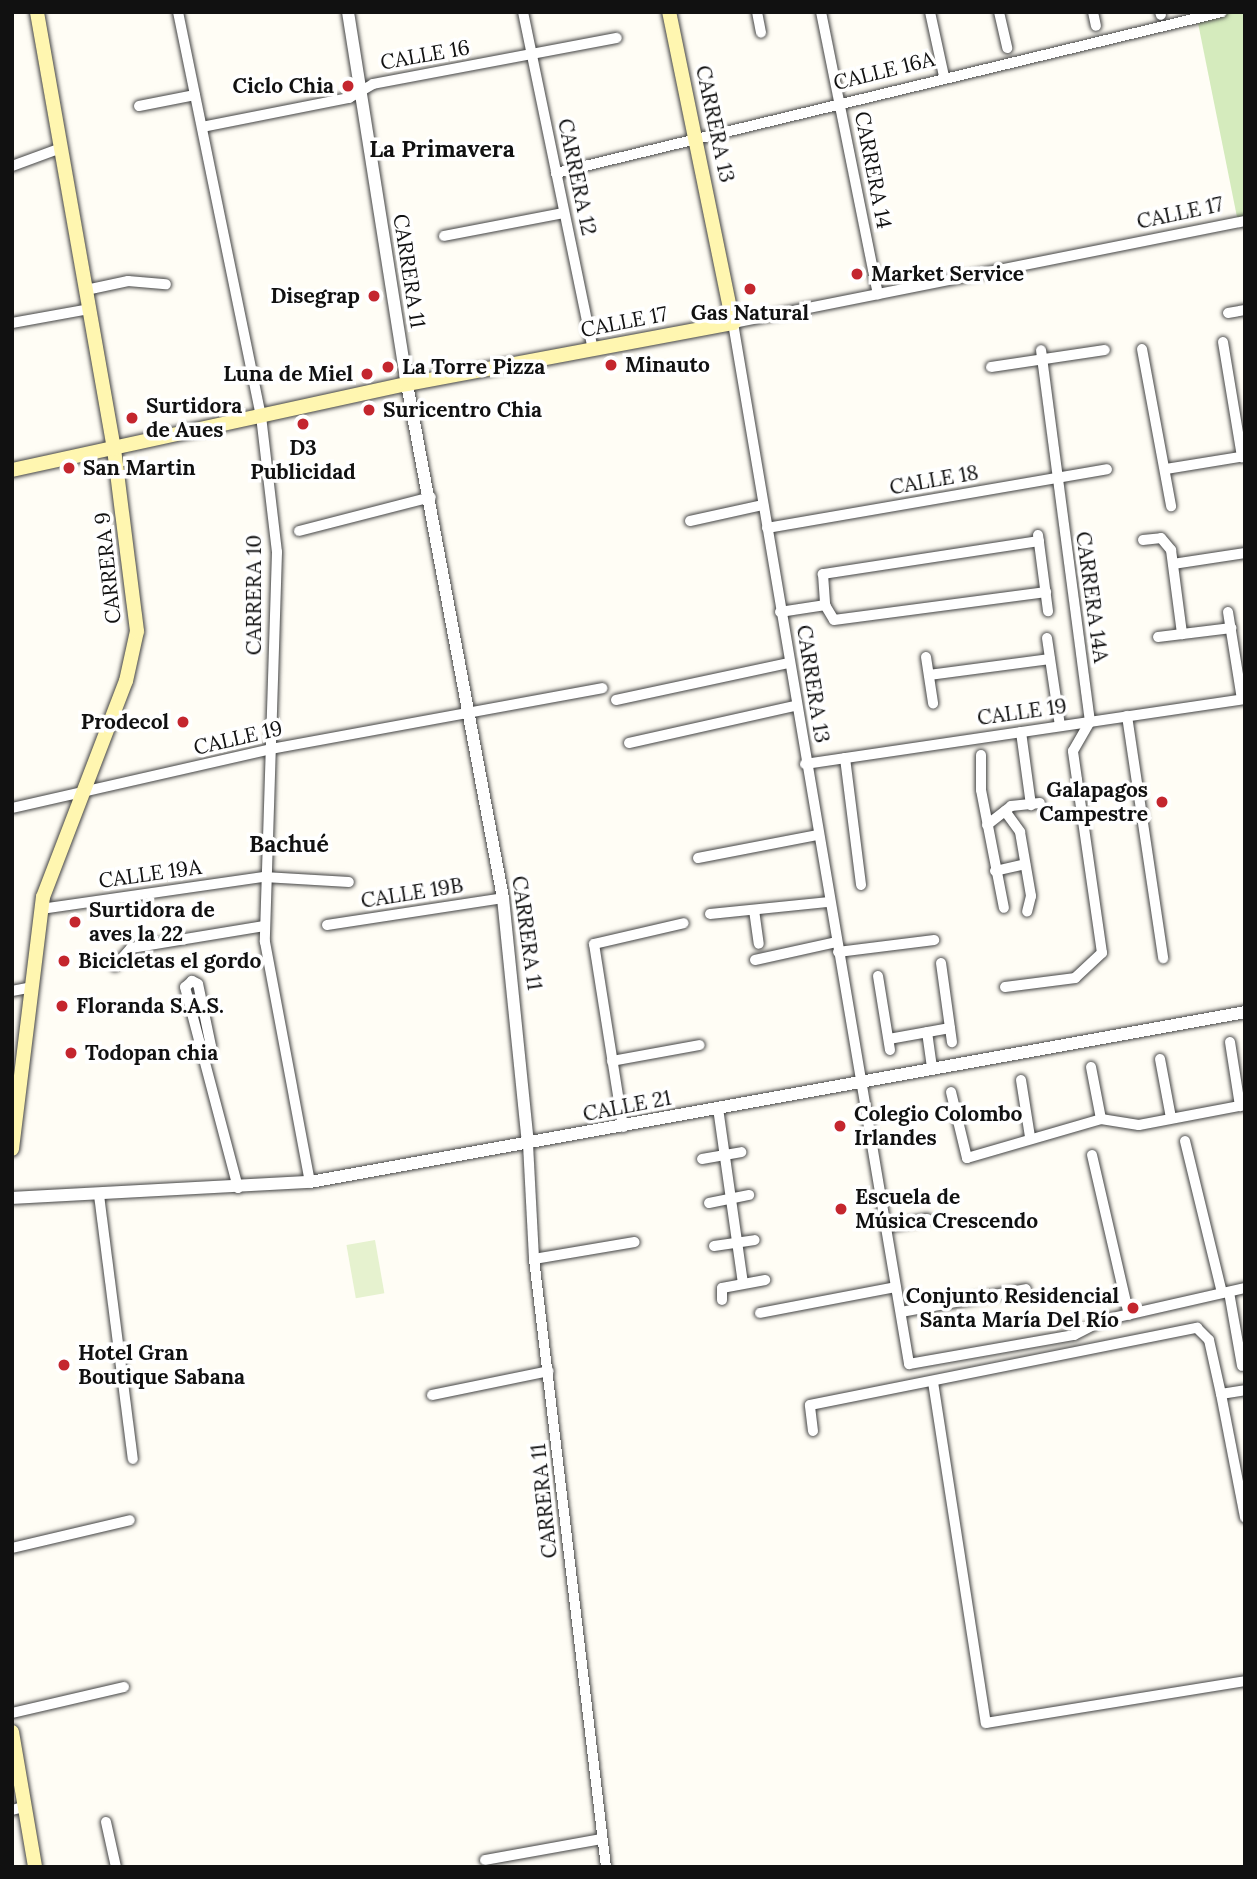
<!DOCTYPE html>
<html>
<head>
<meta charset="utf-8">
<style>
  body { margin:0 }
  #map { position:relative; width:1257px; height:1879px; overflow:hidden; background:#fffdf5; font-family:Lora,serif }
  div>[style] { position:absolute }
  .green>* { inset:0; background:#d5ebbd }
  .pitch>* { inset:0; background:#e6f2cf; transform-origin:0 0 }
  .roads { filter:drop-shadow(0 0 2px #444) drop-shadow(0 0 2px #444) }
  .minor>* { height:10px; margin:-5px; padding:0 5px; transform-origin:5px; border-radius:5px; background:#fff }
  .tertiary>* { height:12px; margin:-6px; padding:0 6px; transform-origin:6px; border-radius:6px; background:#fff }
  .secondary>* { height:14px; margin:-7px; padding:0 7px; transform-origin:7px; border-radius:7px; background:#fff6b0 }
  .dots>* { width:19px; height:19px; translate:-50% -50%; box-sizing:border-box; border:4px solid #fff; border-radius:50% }
  span { translate:-50% -50%; white-space:nowrap; text-align:center; line-height:1.15; -webkit-text-stroke:7px #fff; paint-order:stroke }
  .street-label { font-size:21px; color:#111 }
  .poi-label { font-size:21px; color:#111; font-weight:700 }
  .right { translate:-100% -50%; text-align:right }
  .left { translate:0 -50%; text-align:left }
  .neighbourhood-label { font-size:23px; color:#111; font-weight:700 }
  .frame { position:absolute; inset:0; border:14px solid #111; pointer-events:none }
</style>
</head>
<body>
<div id="map">
  <div class="green">
    <div style="clip-path:polygon(1222px 12px,1245px 12px,1245px 221px,1238px 222px,1197px 18px)"></div>
  </div>
  <div class="pitch">
    <div style="left:375px;top:1240px;width:54px;height:29px;rotate:80deg"></div>
  </div>
  <div class="roads">
    <div class="minor">
      <div style="left:178px;top:12px;width:412px;rotate:78.4deg"></div>
      <div style="left:261px;top:416px;width:137px;rotate:83.3deg"></div>
      <div style="left:277px;top:552px;width:390px;rotate:91.8deg"></div>
      <div style="left:265px;top:942px;width:244px;rotate:79.4deg"></div>
      <div style="left:523px;top:12px;width:345px;rotate:78.3deg"></div>
      <div style="left:757px;top:12px;width:21px;rotate:79deg"></div>
      <div style="left:821px;top:12px;width:288px;rotate:78.6deg"></div>
      <div style="left:930px;top:12px;width:66px;rotate:77.7deg"></div>
      <div style="left:999px;top:12px;width:37px;rotate:77deg"></div>
      <div style="left:1093px;top:12px;width:14px;rotate:78deg"></div>
      <div style="left:1160px;top:12px;width:3px;rotate:72deg"></div>
      <div style="left:139px;top:106px;width:57px;rotate:-11.1deg"></div>
      <div style="left:202px;top:127px;width:150px;rotate:-11.2deg"></div>
      <div style="left:349px;top:98px;width:28px;rotate:-30deg"></div>
      <div style="left:373px;top:84px;width:248px;rotate:-10.7deg"></div>
      <div style="left:12px;top:166px;width:52px;rotate:-20.2deg"></div>
      <div style="left:556px;top:173px;width:685px;rotate:-13.59deg"></div>
      <div style="left:1245px;top:221px;width:522px;rotate:168.73deg"></div>
      <div style="left:733px;top:323px;width:1056px;rotate:80.4deg"></div>
      <div style="left:909px;top:1364px;width:168px;rotate:-10deg"></div>
      <div style="left:1074px;top:1335px;width:34px;rotate:-27deg"></div>
      <div style="left:1104px;top:1320px;width:145px;rotate:-12.8deg"></div>
      <div style="left:444px;top:236px;width:122px;rotate:-10.9deg"></div>
      <div style="left:86px;top:290px;width:43px;rotate:-12.1deg"></div>
      <div style="left:128px;top:281px;width:38px;rotate:5deg"></div>
      <div style="left:1228px;top:313px;width:17px;rotate:-10deg"></div>
      <div style="left:12px;top:323px;width:78px;rotate:-10.3deg"></div>
      <div style="left:1223px;top:342px;width:117px;rotate:80.6deg"></div>
      <div style="left:1142px;top:349px;width:160px;rotate:79.5deg"></div>
      <div style="left:991px;top:367px;width:115px;rotate:-8.5deg"></div>
      <div style="left:1166px;top:469px;width:80px;rotate:-9.3deg"></div>
      <div style="left:690px;top:521px;width:75px;rotate:-12.4deg"></div>
      <div style="left:767px;top:528px;width:345px;rotate:-9.8deg"></div>
      <div style="left:299px;top:531px;width:136px;rotate:-14.4deg"></div>
      <div style="left:1038px;top:535px;width:77px;rotate:82.5deg"></div>
      <div style="left:1143px;top:540px;width:18px;rotate:-6deg"></div>
      <div style="left:1161px;top:538px;width:16px;rotate:50deg"></div>
      <div style="left:1171px;top:550px;width:85px;rotate:82.5deg"></div>
      <div style="left:1039px;top:541px;width:219px;rotate:171.3deg"></div>
      <div style="left:823px;top:574px;width:31px;rotate:86deg"></div>
      <div style="left:825px;top:605px;width:17px;rotate:59deg"></div>
      <div style="left:834px;top:620px;width:214px;rotate:-7.5deg"></div>
      <div style="left:1173px;top:564px;width:73px;rotate:-8.7deg"></div>
      <div style="left:780px;top:612px;width:46px;rotate:-8.8deg"></div>
      <div style="left:1228px;top:612px;width:88px;rotate:80.9deg"></div>
      <div style="left:1158px;top:637px;width:74px;rotate:-7deg"></div>
      <div style="left:1047px;top:638px;width:89px;rotate:81.6deg"></div>
      <div style="left:926px;top:657px;width:47px;rotate:81.3deg"></div>
      <div style="left:929px;top:675px;width:122px;rotate:-7.5deg"></div>
      <div style="left:616px;top:700px;width:177px;rotate:-12.1deg"></div>
      <div style="left:1127px;top:716px;width:245px;rotate:81.5deg"></div>
      <div style="left:1021px;top:732px;width:74px;rotate:82.2deg"></div>
      <div style="left:629px;top:743px;width:170px;rotate:-12.6deg"></div>
      <div style="left:981px;top:755px;width:35px;rotate:90deg"></div>
      <div style="left:981px;top:790px;width:120px;rotate:79deg"></div>
      <div style="left:845px;top:758px;width:128px;rotate:82.8deg"></div>
      <div style="left:805px;top:764px;width:445px;rotate:-8.4deg"></div>
      <div style="left:12px;top:808px;width:266px;rotate:-12.8deg"></div>
      <div style="left:271px;top:749px;width:337px;rotate:-10.4deg"></div>
      <div style="left:1005px;top:811px;width:26px;rotate:54deg"></div>
      <div style="left:1020px;top:832px;width:65px;rotate:80.2deg"></div>
      <div style="left:1031px;top:896px;width:16px;rotate:104deg"></div>
      <div style="left:987px;top:825px;width:31px;rotate:-38deg"></div>
      <div style="left:1011px;top:806px;width:29px;rotate:-6deg"></div>
      <div style="left:698px;top:858px;width:121px;rotate:-10.9deg"></div>
      <div style="left:995px;top:871px;width:31px;rotate:-13deg"></div>
      <div style="left:41px;top:909px;width:225px;rotate:-8.2deg"></div>
      <div style="left:264px;top:877px;width:85px;rotate:3.4deg"></div>
      <div style="left:754px;top:910px;width:34px;rotate:82deg"></div>
      <div style="left:710px;top:914px;width:120px;rotate:-5.8deg"></div>
      <div style="left:327px;top:925px;width:178px;rotate:-8.7deg"></div>
      <div style="left:838px;top:952px;width:97px;rotate:-7.1deg"></div>
      <div style="left:755px;top:960px;width:83px;rotate:-12.5deg"></div>
      <div style="left:941px;top:963px;width:80px;rotate:82.1deg"></div>
      <div style="left:115px;top:966px;width:24px;rotate:-48deg"></div>
      <div style="left:131px;top:948px;width:135px;rotate:-9.4deg"></div>
      <div style="left:878px;top:976px;width:75px;rotate:80.8deg"></div>
      <div style="left:1005px;top:987px;width:71px;rotate:-7.3deg"></div>
      <div style="left:1075px;top:978px;width:37px;rotate:-43deg"></div>
      <div style="left:1102px;top:953px;width:204px;rotate:-98.2deg"></div>
      <div style="left:1073px;top:751px;width:34px;rotate:-60deg"></div>
      <div style="left:1090px;top:722px;width:375px;rotate:-97.5deg"></div>
      <div style="left:12px;top:991px;width:21px;rotate:-11deg"></div>
      <div style="left:927px;top:1032px;width:37px;rotate:82deg"></div>
      <div style="left:889px;top:1039px;width:62px;rotate:-10.2deg"></div>
      <div style="left:1230px;top:1042px;width:65px;rotate:81.1deg"></div>
      <div style="left:206px;top:1055px;width:10px;rotate:-61deg"></div>
      <div style="left:211px;top:1046px;width:63px;rotate:-101.8deg"></div>
      <div style="left:198px;top:984px;width:7px;rotate:-153deg"></div>
      <div style="left:192px;top:981px;width:9px;rotate:139deg"></div>
      <div style="left:185px;top:987px;width:208px;rotate:75.2deg"></div>
      <div style="left:1160px;top:1059px;width:60px;rotate:79.4deg"></div>
      <div style="left:612px;top:1061px;width:89px;rotate:-10.3deg"></div>
      <div style="left:1091px;top:1067px;width:53px;rotate:79.1deg"></div>
      <div style="left:1021px;top:1080px;width:58px;rotate:81deg"></div>
      <div style="left:951px;top:1092px;width:68px;rotate:76.4deg"></div>
      <div style="left:967px;top:1158px;width:140px;rotate:-16.2deg"></div>
      <div style="left:1101px;top:1119px;width:38px;rotate:9deg"></div>
      <div style="left:1139px;top:1125px;width:108px;rotate:-10.7deg"></div>
      <div style="left:718px;top:1108px;width:177px;rotate:81.9deg"></div>
      <div style="left:623px;top:1127px;width:185px;rotate:-99deg"></div>
      <div style="left:594px;top:944px;width:92px;rotate:-13.1deg"></div>
      <div style="left:1185px;top:1141px;width:156px;rotate:76.3deg"></div>
      <div style="left:528px;top:1144px;width:115px;rotate:87deg"></div>
      <div style="left:534px;top:1259px;width:612px;rotate:83.25deg"></div>
      <div style="left:1092px;top:1155px;width:164px;rotate:77deg"></div>
      <div style="left:702px;top:1159px;width:40px;rotate:-10deg"></div>
      <div style="left:99px;top:1195px;width:266px;rotate:82.7deg"></div>
      <div style="left:709px;top:1203px;width:41px;rotate:-11.3deg"></div>
      <div style="left:886px;top:1227px;width:42px;rotate:-11deg"></div>
      <div style="left:714px;top:1246px;width:41px;rotate:-8.3deg"></div>
      <div style="left:534px;top:1259px;width:102px;rotate:-9.6deg"></div>
      <div style="left:1229px;top:1292px;width:75px;rotate:80deg"></div>
      <div style="left:722px;top:1300px;width:12px;rotate:-90deg"></div>
      <div style="left:722px;top:1288px;width:44px;rotate:-10.5deg"></div>
      <div style="left:901px;top:1312px;width:127px;rotate:-10.4deg"></div>
      <div style="left:760px;top:1313px;width:138px;rotate:-10.8deg"></div>
      <div style="left:933px;top:1382px;width:345px;rotate:81.2deg"></div>
      <div style="left:986px;top:1723px;width:262px;rotate:-9.2deg"></div>
      <div style="left:1221px;top:1394px;width:126px;rotate:79deg"></div>
      <div style="left:432px;top:1395px;width:119px;rotate:-11.6deg"></div>
      <div style="left:813px;top:1431px;width:26px;rotate:-97deg"></div>
      <div style="left:810px;top:1405px;width:395px;rotate:-11.3deg"></div>
      <div style="left:1197px;top:1328px;width:17px;rotate:45deg"></div>
      <div style="left:1209px;top:1340px;width:55px;rotate:77.5deg"></div>
      <div style="left:1221px;top:1394px;width:24px;rotate:-9deg"></div>
      <div style="left:12px;top:1548px;width:121px;rotate:-13.3deg"></div>
      <div style="left:12px;top:1713px;width:115px;rotate:-13.1deg"></div>
      <div style="left:12px;top:1810px;width:11px;rotate:-15deg"></div>
      <div style="left:106px;top:1822px;width:46px;rotate:77.5deg"></div>
      <div style="left:485px;top:1860px;width:119px;rotate:-10.2deg"></div>
    </div>
    <div class="tertiary">
      <div style="left:348px;top:12px;width:377px;rotate:81deg"></div>
      <div style="left:407px;top:384px;width:523px;rotate:79.42deg"></div>
      <div style="left:503px;top:898px;width:247px;rotate:84.2deg"></div>
      <div style="left:12px;top:1198px;width:298px;rotate:-3.1deg"></div>
      <div style="left:310px;top:1182px;width:950px;rotate:-10.3deg"></div>
    </div>
    <div class="secondary">
      <div style="left:12px;top:470px;width:404px;rotate:-12.3deg"></div>
      <div style="left:407px;top:384px;width:332px;rotate:-10.6deg"></div>
      <div style="left:733px;top:323px;width:318px;rotate:-101.6deg"></div>
      <div style="left:12px;top:1149px;width:254px;rotate:-83deg"></div>
      <div style="left:43px;top:897px;width:231px;rotate:-69deg"></div>
      <div style="left:126px;top:681px;width:51px;rotate:-77.6deg"></div>
      <div style="left:137px;top:631px;width:183px;rotate:-97.2deg"></div>
      <div style="left:114px;top:449px;width:444px;rotate:-100deg"></div>
      <div style="left:12px;top:1732px;width:137px;rotate:80.3deg"></div>
    </div>
  </div>
  <div class="dots">
    <div style="left:348px;top:86px;background:#c4262e"></div>
    <div style="left:857px;top:274px;background:#c4262e"></div>
    <div style="left:750px;top:289px;background:#c4262e"></div>
    <div style="left:374px;top:296px;background:#c4262e"></div>
    <div style="left:611px;top:365px;background:#c4262e"></div>
    <div style="left:388px;top:367px;background:#c4262e"></div>
    <div style="left:367px;top:374px;background:#c4262e"></div>
    <div style="left:369px;top:410px;background:#c4262e"></div>
    <div style="left:132px;top:418px;background:#c4262e"></div>
    <div style="left:303px;top:424px;background:#c4262e"></div>
    <div style="left:69px;top:468px;background:#c4262e"></div>
    <div style="left:183px;top:722px;background:#c4262e"></div>
    <div style="left:1162px;top:802px;background:#c4262e"></div>
    <div style="left:75px;top:922px;background:#c4262e"></div>
    <div style="left:64px;top:961px;background:#c4262e"></div>
    <div style="left:62px;top:1006px;background:#c4262e"></div>
    <div style="left:71px;top:1053px;background:#c4262e"></div>
    <div style="left:840px;top:1126px;background:#c4262e"></div>
    <div style="left:841px;top:1209px;background:#c4262e"></div>
    <div style="left:1133px;top:1308px;background:#c4262e"></div>
    <div style="left:64px;top:1365px;background:#c4262e"></div>
  </div>
  <div class="street-label">
    <span style="left:425px;top:55px;rotate:-10deg">CALLE 16</span>
    <span style="left:884px;top:71px;rotate:-14deg">CALLE 16A</span>
    <span style="left:715px;top:124px;rotate:78deg">CARRERA 13</span>
    <span style="left:873px;top:170px;rotate:79deg">CARRERA 14</span>
    <span style="left:577px;top:177px;rotate:78deg">CARRERA 12</span>
    <span style="left:1180px;top:213px;rotate:-12deg">CALLE 17</span>
    <span style="left:409px;top:271px;rotate:81deg">CARRERA 11</span>
    <span style="left:624px;top:322px;rotate:-11deg">CALLE 17</span>
    <span style="left:934px;top:480px;rotate:-10deg">CALLE 18</span>
    <span style="left:108px;top:568px;rotate:-96deg">CARRERA 9</span>
    <span style="left:254px;top:595px;rotate:-90deg">CARRERA 10</span>
    <span style="left:1092px;top:597px;rotate:82deg">CARRERA 14A</span>
    <span style="left:813px;top:684px;rotate:81deg">CARRERA 13</span>
    <span style="left:1022px;top:712px;rotate:-8deg">CALLE 19</span>
    <span style="left:238px;top:738px;rotate:-13deg">CALLE 19</span>
    <span style="left:150px;top:874px;rotate:-8deg">CALLE 19A</span>
    <span style="left:412px;top:893px;rotate:-9deg">CALLE 19B</span>
    <span style="left:527px;top:933px;rotate:82deg">CARRERA 11</span>
    <span style="left:627px;top:1106px;rotate:-11deg">CALLE 21</span>
    <span style="left:544px;top:1501px;rotate:-96deg">CARRERA 11</span>
  </div>
  <div class="poi-label">
    <span class="right" style="left:334px;top:86px">Ciclo Chia</span>
    <span class="left" style="left:871px;top:274px">Market Service</span>
    <span class="right" style="left:360px;top:296px">Disegrap</span>
    <span style="left:750px;top:313px">Gas Natural</span>
    <span class="left" style="left:625px;top:365px">Minauto</span>
    <span class="left" style="left:402px;top:367px">La Torre Pizza</span>
    <span class="right" style="left:353px;top:374px">Luna de Miel</span>
    <span class="left" style="left:146px;top:418px">Surtidora<br>de Aues</span>
    <span class="left" style="left:383px;top:410px">Suricentro Chia</span>
    <span style="left:303px;top:460px">D3<br>Publicidad</span>
    <span class="left" style="left:83px;top:468px">San Martin</span>
    <span class="right" style="left:169px;top:722px">Prodecol</span>
    <span class="right" style="left:1148px;top:802px">Galapagos<br>Campestre</span>
    <span class="left" style="left:89px;top:922px">Surtidora de<br>aves la 22</span>
    <span class="left" style="left:78px;top:961px">Bicicletas el gordo</span>
    <span class="left" style="left:76px;top:1006px">Floranda S.A.S.</span>
    <span class="left" style="left:85px;top:1053px">Todopan chia</span>
    <span class="left" style="left:854px;top:1126px">Colegio Colombo<br>Irlandes</span>
    <span class="left" style="left:855px;top:1209px">Escuela de<br>Música Crescendo</span>
    <span class="right" style="left:1119px;top:1308px">Conjunto Residencial<br>Santa María Del Río</span>
    <span class="left" style="left:78px;top:1365px">Hotel Gran<br>Boutique Sabana</span>
  </div>
  <div class="neighbourhood-label">
    <span style="left:442px;top:149px">La Primavera</span>
    <span style="left:289px;top:844px">Bachué</span>
  </div>
  <div class="frame"></div>
</div>
</body>
</html>
